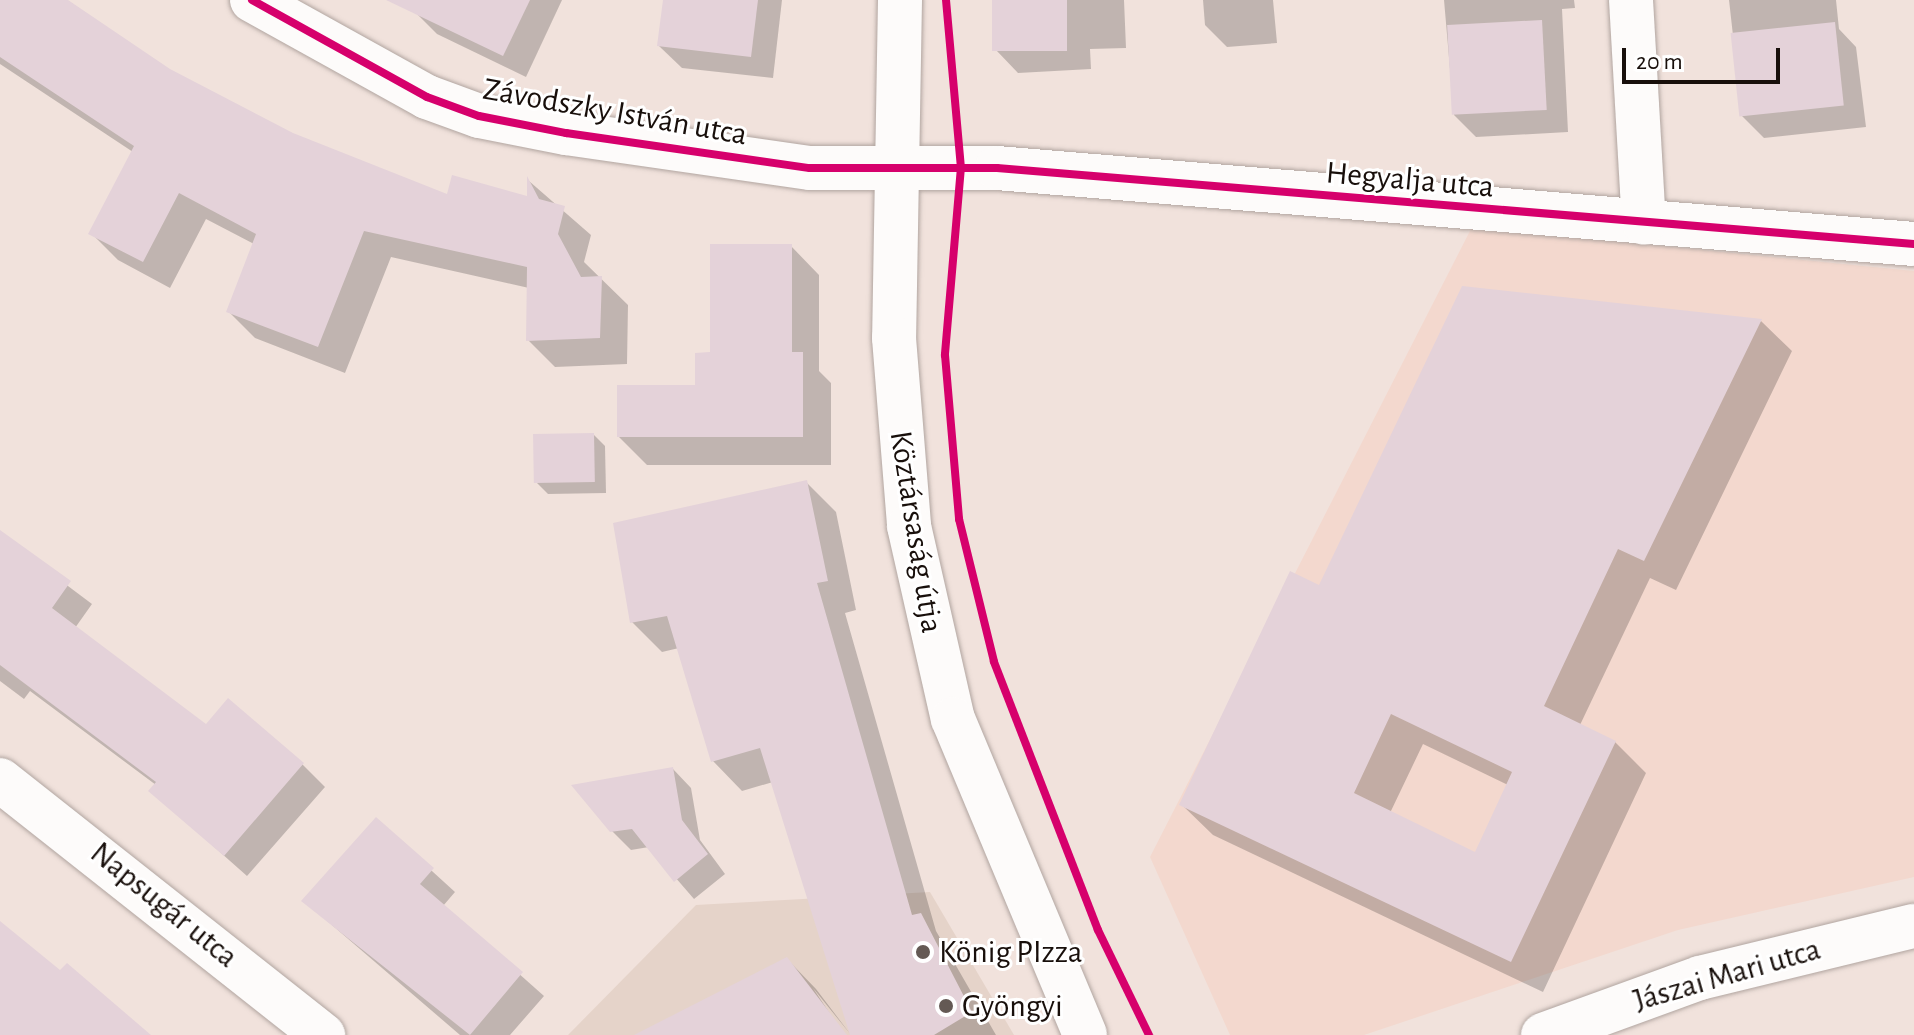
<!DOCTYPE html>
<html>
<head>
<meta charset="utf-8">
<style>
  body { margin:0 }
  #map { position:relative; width:1914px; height:1035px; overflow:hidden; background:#f1e2dc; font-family:"Alegreya Sans",sans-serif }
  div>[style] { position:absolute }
  .commercial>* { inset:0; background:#e5d3c9 }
  .built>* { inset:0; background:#f3d8ce }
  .shadow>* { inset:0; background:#0003 }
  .building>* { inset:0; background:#e4d2d9; transform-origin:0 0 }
  .roads { filter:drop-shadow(0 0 2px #b1a5a0) drop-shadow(0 0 2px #b1a5a0) }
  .street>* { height:44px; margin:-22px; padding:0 22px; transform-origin:22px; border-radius:22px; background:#fdfbfa }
  .secondary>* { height:44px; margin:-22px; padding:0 22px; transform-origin:22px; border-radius:22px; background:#fdfbfa }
  .cycleway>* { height:8px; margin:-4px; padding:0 4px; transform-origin:4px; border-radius:4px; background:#d6006c }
  .dots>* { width:22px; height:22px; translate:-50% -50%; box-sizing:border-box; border:4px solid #fff; border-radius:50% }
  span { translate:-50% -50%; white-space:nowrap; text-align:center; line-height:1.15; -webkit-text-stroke:6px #fff; paint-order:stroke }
  .street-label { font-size:32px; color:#180f0b }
  .poi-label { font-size:32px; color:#180f0b }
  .left { translate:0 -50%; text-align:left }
  .scale { position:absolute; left:1622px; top:48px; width:158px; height:36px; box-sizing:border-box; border:4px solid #180f0b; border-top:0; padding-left:10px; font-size:24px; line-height:28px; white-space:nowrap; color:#180f0b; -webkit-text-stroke:6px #fff; paint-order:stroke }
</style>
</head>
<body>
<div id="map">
  <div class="commercial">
    <div style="clip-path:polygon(930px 892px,1014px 1035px,568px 1035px,696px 905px)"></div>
  </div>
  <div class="built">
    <div style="clip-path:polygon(1472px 227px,1914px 271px,1914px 877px,1678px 930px,1364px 1035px,1230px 1035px,1150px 857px)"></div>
  </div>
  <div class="shadow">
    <div style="clip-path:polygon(0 0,67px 0,169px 71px,292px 135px,449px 197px,529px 198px,529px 181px,591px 235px,584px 262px,628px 305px,627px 364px,555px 367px,528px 340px,529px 288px,391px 257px,345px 373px,255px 338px,228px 311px,254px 244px,206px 219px,170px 288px,118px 260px,91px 233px,133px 152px,0 64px)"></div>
    <div style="clip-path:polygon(421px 0,562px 0,526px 77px,437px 34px,415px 12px)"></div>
    <div style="clip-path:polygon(665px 0,782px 0,773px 78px,682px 68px,659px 46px)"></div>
    <div style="clip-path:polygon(994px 0,1124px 0,1126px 48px,1090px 49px,1091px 69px,1018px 73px,996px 50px)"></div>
    <div style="clip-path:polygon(1203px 0,1273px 0,1277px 43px,1227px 47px,1205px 25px)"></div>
    <div style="clip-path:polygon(1444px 0,1574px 0,1575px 8px,1562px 9px,1568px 132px,1476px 137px,1454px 115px)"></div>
    <div style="clip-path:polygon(1729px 0,1836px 0,1839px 29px,1856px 47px,1866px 127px,1764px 138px,1742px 116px)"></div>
    <div style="clip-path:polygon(791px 246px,819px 275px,819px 371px,831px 383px,831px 465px,647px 465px,619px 437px,697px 387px)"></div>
    <div style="clip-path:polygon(evenodd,1761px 321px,1792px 351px,1676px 590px,1650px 578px,1580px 725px,1615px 742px,1646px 773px,1543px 992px,1213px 835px,1181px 804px,1761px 321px,1423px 744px,1508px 785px,1476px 854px,1390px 813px,1423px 744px)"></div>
    <div style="clip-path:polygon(594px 435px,605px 446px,606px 493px,548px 494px,537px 483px)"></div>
    <div style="clip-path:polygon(807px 483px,836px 512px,856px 610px,845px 613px,936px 931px,996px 1035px,852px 1035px,773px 782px,742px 791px,713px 761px,679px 648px,662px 652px,632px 622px)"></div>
    <div style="clip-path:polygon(0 535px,92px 604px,75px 628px,207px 726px,302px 764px,325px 787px,247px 876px,151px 791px,156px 785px,30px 691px,24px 699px,0 681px)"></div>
    <div style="clip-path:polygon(673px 769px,691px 788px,700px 840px,725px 874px,694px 899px,649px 847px,631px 850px,612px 831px)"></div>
    <div style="clip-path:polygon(376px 820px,455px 892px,443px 906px,544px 996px,510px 1035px,460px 1035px,304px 901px)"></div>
    <div style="clip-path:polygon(787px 959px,816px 989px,851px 1035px,813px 988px,844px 1035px,649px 1035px)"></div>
  </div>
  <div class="building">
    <div style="clip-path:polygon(0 0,68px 0,170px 69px,293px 133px,447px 194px,452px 175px,527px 196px,527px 176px,539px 199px,565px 206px,558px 234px,581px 277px,602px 276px,600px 338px,526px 341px,527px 267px,364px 231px,318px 347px,226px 312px,256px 234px,179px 193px,143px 262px,88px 234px,134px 146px,0 57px)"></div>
    <div style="clip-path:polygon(386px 0,530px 0,503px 56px)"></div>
    <div style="clip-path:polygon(663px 0,758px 0,751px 57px,657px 46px)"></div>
    <div style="left:992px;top:0;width:75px;height:51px"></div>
    <div style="left:1542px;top:20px;width:90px;height:95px;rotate:87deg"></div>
    <div style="left:1835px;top:22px;width:84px;height:105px;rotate:84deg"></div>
    <div style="clip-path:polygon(710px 244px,792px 244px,792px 352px,803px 352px,803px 437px,617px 437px,617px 385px,695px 385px,695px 353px,710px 352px)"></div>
    <div style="clip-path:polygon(evenodd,1462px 286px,1762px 319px,1644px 561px,1618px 549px,1544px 706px,1616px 741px,1511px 962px,1179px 805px,1290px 571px,1319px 585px,1462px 286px,1391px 714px,1512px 772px,1475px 852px,1354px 793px,1391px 714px)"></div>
    <div style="left:594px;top:433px;width:49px;height:61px;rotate:89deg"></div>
    <div style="clip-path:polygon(807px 480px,828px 581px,817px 583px,912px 915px,921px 913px,972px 1012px,934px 1035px,850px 1035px,760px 748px,711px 762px,667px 616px,630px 623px,613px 523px)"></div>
    <div style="clip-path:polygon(0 530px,71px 581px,52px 608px,206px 724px,228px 698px,304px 763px,224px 856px,148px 791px,156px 782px,0 665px)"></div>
    <div style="clip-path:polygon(673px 767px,682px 820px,708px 854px,674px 882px,632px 829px,610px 832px,571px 785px)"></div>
    <div style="clip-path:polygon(376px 817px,434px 868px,420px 884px,523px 972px,470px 1035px,301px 901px)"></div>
    <div style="clip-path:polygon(0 921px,60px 970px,67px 963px,151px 1035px,0 1035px)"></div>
    <div style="clip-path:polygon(787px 957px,847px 1035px,634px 1035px)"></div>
  </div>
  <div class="roads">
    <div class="street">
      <div style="left:252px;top:0;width:200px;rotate:29deg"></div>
      <div style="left:427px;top:97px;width:55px;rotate:20.1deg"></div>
      <div style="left:479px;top:116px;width:89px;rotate:11.1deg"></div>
      <div style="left:566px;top:133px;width:246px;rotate:8.2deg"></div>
      <div style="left:810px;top:168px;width:187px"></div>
      <div style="left:997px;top:168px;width:920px;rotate:4.74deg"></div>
      <div style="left:1631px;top:0;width:223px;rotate:86.7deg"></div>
      <div style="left:0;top:780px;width:412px;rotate:38.3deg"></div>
      <div style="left:1543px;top:1035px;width:167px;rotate:-20deg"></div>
      <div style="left:1700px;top:978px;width:220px;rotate:-13.7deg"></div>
    </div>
    <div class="secondary">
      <div style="left:900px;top:0;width:338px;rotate:91deg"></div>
      <div style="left:894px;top:338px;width:189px;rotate:85.4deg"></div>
      <div style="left:909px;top:526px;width:198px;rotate:77.2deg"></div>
      <div style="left:953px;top:719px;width:342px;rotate:67.3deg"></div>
    </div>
  </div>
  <div class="cycleway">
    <div style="left:252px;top:0;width:200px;rotate:29deg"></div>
    <div style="left:427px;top:97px;width:55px;rotate:20.1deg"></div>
    <div style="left:479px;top:116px;width:89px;rotate:11.1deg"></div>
    <div style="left:566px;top:133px;width:246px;rotate:8.2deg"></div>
    <div style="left:810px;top:168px;width:187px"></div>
    <div style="left:997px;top:168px;width:920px;rotate:4.74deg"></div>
    <div style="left:946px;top:0;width:168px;rotate:84.9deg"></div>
    <div style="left:961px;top:167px;width:189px;rotate:94.9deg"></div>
    <div style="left:945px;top:355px;width:165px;rotate:85.1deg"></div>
    <div style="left:959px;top:519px;width:147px;rotate:76.2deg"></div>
    <div style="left:994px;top:662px;width:287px;rotate:68.8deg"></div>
    <div style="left:1098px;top:930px;width:117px;rotate:64.1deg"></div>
  </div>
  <div class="dots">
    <div style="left:923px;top:952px;background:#645954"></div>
    <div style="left:946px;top:1006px;background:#645954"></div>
  </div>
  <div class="street-label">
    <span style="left:615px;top:112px;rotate:10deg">Závodszky István utca</span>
    <span style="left:1410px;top:180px;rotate:5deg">Hegyalja utca</span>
    <span style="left:916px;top:532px;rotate:81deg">Köztársaság útja</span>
    <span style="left:164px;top:905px;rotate:39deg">Napsugár utca</span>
    <span style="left:1727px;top:975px;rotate:-16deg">Jászai Mari utca</span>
  </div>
  <div class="poi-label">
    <span class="left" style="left:939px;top:952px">König PIzza</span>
    <span class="left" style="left:962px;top:1006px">Gyöngyi</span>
  </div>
  <div class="scale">20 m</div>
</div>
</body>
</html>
